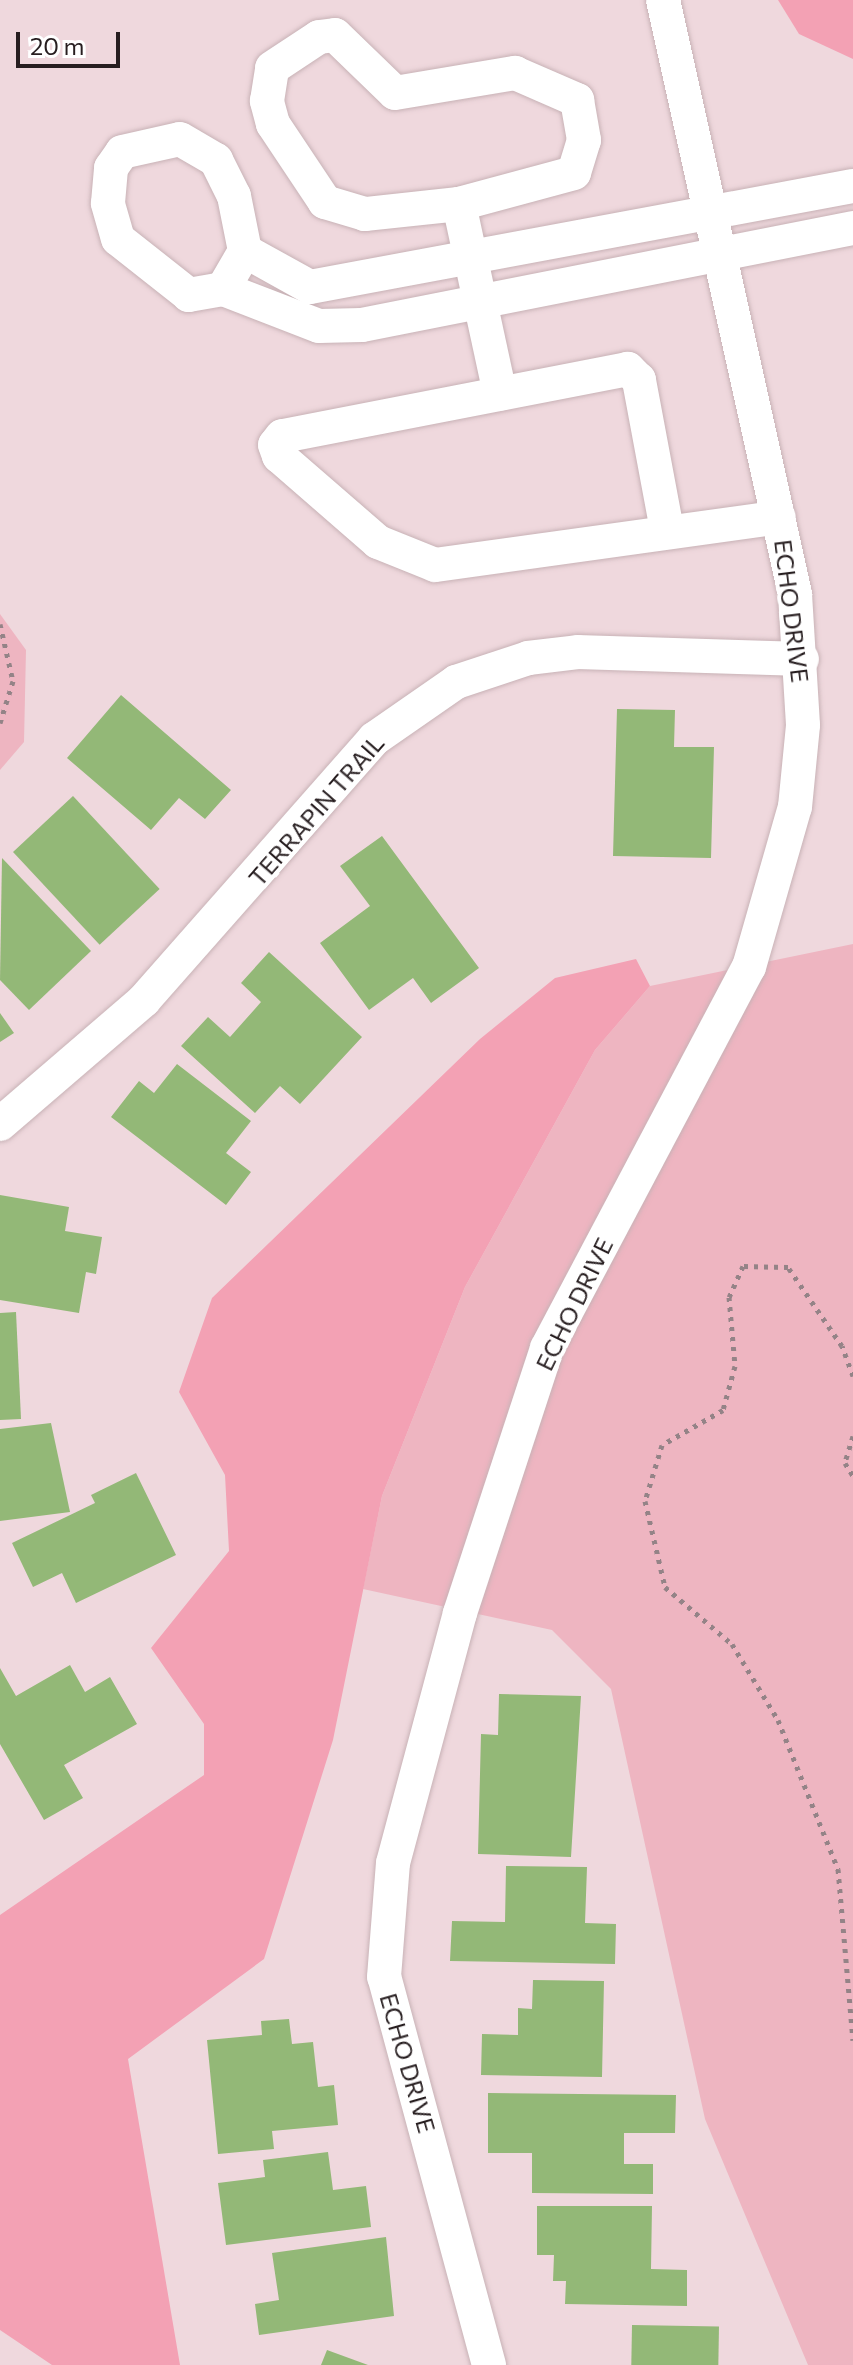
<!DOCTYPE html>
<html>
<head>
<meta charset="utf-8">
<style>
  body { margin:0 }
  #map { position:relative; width:853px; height:2365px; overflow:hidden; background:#efd8dd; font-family:Commissioner,sans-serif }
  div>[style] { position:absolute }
  .green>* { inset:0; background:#eeb5c1 }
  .water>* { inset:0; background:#f3a1b4 }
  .building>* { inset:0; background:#93b877; transform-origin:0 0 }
  .path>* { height:5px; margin-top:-2.5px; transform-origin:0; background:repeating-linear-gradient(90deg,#948387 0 4px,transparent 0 10px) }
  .roads { filter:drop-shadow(0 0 2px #c8b2b6) drop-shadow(0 0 2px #c8b2b6) }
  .minor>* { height:34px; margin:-17px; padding:0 17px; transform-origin:17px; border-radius:17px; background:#fff }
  span { translate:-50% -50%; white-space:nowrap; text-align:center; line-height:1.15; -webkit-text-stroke:8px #fff; paint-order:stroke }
  .street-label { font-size:24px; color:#271e20 }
  .scale { position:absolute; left:16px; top:32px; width:104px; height:36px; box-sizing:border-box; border:4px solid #271e20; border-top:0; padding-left:10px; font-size:24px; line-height:28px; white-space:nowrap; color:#271e20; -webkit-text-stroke:6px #fff; paint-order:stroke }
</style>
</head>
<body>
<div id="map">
  <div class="green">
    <div style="clip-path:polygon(0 614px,26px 650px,24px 742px,0 770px)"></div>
    <div style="clip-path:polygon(853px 944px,853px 2365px,808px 2365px,705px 2119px,611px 1689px,552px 1630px,363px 1589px,382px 1496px,465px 1287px,595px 1050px,650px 986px)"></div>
  </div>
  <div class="water">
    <div style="clip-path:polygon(778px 0,853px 0,853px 59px,799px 34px)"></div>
    <div style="clip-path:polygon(636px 959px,650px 986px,595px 1050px,465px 1287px,382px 1496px,333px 1740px,264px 1959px,128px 2059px,180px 2365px,52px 2365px,0 2330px,0 1915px,204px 1775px,204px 1724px,151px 1648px,229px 1551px,225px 1475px,179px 1392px,212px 1298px,480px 1039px,555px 978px)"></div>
  </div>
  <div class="building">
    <div style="clip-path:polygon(121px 695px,231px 790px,205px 819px,179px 798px,151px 830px,67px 758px)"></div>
    <div style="clip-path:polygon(617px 709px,675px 710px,674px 747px,714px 747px,711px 858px,613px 856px)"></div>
    <div style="left:73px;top:796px;width:127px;height:82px;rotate:47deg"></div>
    <div style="clip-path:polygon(382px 836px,479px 968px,431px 1003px,413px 978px,369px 1010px,320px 943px,370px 906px,340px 866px)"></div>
    <div style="clip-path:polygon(2px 858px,91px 951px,29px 1010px,0 980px)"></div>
    <div style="clip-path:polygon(269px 952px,362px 1037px,300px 1104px,280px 1086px,255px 1113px,181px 1046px,208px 1017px,230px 1037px,261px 1002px,241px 983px)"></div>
    <div style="clip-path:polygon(0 1013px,14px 1033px,0 1042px)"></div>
    <div style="clip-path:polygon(177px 1064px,251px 1121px,226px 1153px,251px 1172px,226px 1205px,111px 1117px,139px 1081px,154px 1093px)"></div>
    <div style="clip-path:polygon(0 1195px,69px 1207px,65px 1231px,102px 1237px,96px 1274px,86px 1272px,79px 1313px,0 1300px)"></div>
    <div style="clip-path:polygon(16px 1312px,21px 1419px,0 1420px,0 1313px)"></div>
    <div style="clip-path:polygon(51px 1423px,70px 1512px,0 1521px,0 1429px)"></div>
    <div style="clip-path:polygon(136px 1473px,176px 1555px,76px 1603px,62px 1573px,33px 1587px,12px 1543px,95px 1503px,91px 1495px)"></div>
    <div style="clip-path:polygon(70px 1665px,85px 1692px,110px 1677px,137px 1724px,64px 1765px,83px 1798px,44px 1820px,0 1744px,0 1668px,16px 1696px)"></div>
    <div style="clip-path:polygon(499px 1694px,581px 1696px,571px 1857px,478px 1854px,481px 1734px,498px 1735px)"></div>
    <div style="clip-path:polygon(506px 1866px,587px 1867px,585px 1923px,616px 1924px,615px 1964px,450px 1961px,452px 1921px,505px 1922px)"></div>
    <div style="clip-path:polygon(533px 1980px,604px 1981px,602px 2077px,481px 2075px,482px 2034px,518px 2035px,518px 2008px,532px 2009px)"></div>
    <div style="clip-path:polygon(289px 2019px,292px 2044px,313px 2042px,318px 2087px,334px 2085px,338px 2125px,272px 2131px,274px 2149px,218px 2154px,207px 2040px,262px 2035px,261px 2021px)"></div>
    <div style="clip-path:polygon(488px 2093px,676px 2095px,675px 2133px,624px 2133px,624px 2164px,653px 2164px,653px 2194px,532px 2193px,532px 2153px,488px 2153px)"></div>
    <div style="clip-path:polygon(328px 2152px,333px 2190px,366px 2186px,371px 2227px,226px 2245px,218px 2183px,265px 2177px,263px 2160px)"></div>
    <div style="clip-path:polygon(537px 2206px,652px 2206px,651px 2269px,687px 2270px,687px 2306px,565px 2304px,566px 2281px,553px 2281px,554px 2255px,537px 2255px)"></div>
    <div style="clip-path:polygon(386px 2237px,394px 2316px,259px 2335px,255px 2304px,279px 2300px,272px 2253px)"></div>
    <div style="left:632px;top:2325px;width:87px;height:40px;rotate:1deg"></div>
    <div style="clip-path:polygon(327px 2350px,368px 2365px,321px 2365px)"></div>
  </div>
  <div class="path">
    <div style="left:0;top:624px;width:58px;rotate:77.2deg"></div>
    <div style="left:13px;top:681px;width:44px;rotate:107.2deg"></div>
    <div style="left:853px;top:1376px;width:32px;rotate:-110deg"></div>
    <div style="left:842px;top:1346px;width:96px;rotate:-124.4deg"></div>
    <div style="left:788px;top:1267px;width:45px;rotate:-178.7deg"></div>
    <div style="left:743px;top:1266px;width:34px;rotate:114deg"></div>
    <div style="left:729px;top:1297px;width:69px;rotate:85deg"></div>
    <div style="left:735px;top:1366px;width:46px;rotate:105.3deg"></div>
    <div style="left:723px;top:1410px;width:70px;rotate:150.2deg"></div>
    <div style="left:662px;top:1445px;width:59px;rotate:106.9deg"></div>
    <div style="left:645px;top:1501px;width:88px;rotate:76.9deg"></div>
    <div style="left:665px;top:1587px;width:88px;rotate:40.4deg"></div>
    <div style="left:732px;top:1644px;width:89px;rotate:58.8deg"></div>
    <div style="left:778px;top:1720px;width:161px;rotate:68.1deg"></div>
    <div style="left:838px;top:1869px;width:172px;rotate:85deg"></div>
    <div style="left:853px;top:1436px;width:28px;rotate:107deg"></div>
    <div style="left:845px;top:1463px;width:15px;rotate:58deg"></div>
  </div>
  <div class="roads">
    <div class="minor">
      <div style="left:180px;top:139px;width:42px;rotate:30.3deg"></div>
      <div style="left:216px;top:160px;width:40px;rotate:63.4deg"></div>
      <div style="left:234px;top:196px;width:56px;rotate:78.7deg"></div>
      <div style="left:245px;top:251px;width:44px;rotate:120.1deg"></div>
      <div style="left:223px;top:289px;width:35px;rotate:170deg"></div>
      <div style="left:189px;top:295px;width:90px;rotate:-141.7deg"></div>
      <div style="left:118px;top:239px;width:37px;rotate:-106deg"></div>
      <div style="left:108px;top:203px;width:35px;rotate:-85deg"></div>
      <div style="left:111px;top:168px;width:19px;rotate:-55deg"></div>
      <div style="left:122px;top:152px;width:59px;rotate:-12.6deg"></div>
      <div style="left:459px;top:204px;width:95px;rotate:173.9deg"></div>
      <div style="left:365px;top:214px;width:42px;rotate:-163.3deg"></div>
      <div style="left:325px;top:202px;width:94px;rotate:-123.7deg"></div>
      <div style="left:273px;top:124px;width:24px;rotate:-105deg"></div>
      <div style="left:267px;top:101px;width:33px;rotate:-81deg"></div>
      <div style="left:272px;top:68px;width:56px;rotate:-33.4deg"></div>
      <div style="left:319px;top:37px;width:16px;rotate:-7deg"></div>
      <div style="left:335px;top:35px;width:83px;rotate:44deg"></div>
      <div style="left:395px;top:93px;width:122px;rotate:-9.5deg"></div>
      <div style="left:515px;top:73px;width:68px;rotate:23.5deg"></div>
      <div style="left:577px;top:100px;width:41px;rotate:80.1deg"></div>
      <div style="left:584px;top:140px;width:34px;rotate:107deg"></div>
      <div style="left:574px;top:173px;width:119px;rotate:164.9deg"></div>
      <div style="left:459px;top:204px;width:194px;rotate:77.8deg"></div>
      <div style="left:245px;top:251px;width:74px;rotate:29deg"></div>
      <div style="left:310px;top:287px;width:552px;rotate:-10.54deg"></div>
      <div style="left:223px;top:289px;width:103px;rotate:21.1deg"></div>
      <div style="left:319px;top:326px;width:43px;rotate:-1.3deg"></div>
      <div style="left:362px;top:325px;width:500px;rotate:-11.18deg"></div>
      <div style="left:667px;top:530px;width:153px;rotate:-100.6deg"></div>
      <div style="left:639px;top:380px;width:16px;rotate:-135deg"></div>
      <div style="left:628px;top:369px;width:352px;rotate:169deg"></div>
      <div style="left:282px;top:436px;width:11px;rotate:128deg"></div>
      <div style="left:275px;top:445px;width:12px;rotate:70deg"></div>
      <div style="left:279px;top:456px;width:131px;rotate:41deg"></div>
      <div style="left:378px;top:542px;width:61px;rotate:22deg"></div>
      <div style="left:435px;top:565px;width:347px;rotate:-7.9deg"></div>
      <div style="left:0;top:1124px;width:190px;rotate:-40.7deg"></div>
      <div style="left:144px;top:1000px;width:348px;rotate:-48.6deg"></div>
      <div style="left:374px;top:739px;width:100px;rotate:-34.8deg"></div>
      <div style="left:456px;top:682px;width:76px;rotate:-18.4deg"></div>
      <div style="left:528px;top:658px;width:50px;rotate:-6.8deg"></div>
      <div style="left:578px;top:652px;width:224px;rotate:1.8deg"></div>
      <div style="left:489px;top:2365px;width:402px;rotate:-105.1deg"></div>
      <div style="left:384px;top:1977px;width:114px;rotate:-85.5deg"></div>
      <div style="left:393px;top:1863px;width:259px;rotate:-75deg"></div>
      <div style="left:460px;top:1613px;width:279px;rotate:-71.8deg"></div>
      <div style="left:547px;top:1348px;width:431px;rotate:-62.1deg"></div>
      <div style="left:749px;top:967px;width:166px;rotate:-74deg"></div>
      <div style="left:795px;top:807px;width:82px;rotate:-84.4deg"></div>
      <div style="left:803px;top:725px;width:131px;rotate:-93.5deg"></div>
      <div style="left:795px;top:594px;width:608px;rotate:-102.53deg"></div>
    </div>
  </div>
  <div class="street-label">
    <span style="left:792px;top:611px;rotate:83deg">ECHO DRIVE</span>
    <span style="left:316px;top:810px;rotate:-49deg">TERRAPIN TRAIL</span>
    <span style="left:574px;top:1304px;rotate:-64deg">ECHO DRIVE</span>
    <span style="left:408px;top:2063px;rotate:74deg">ECHO DRIVE</span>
  </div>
  <div class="scale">20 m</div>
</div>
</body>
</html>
